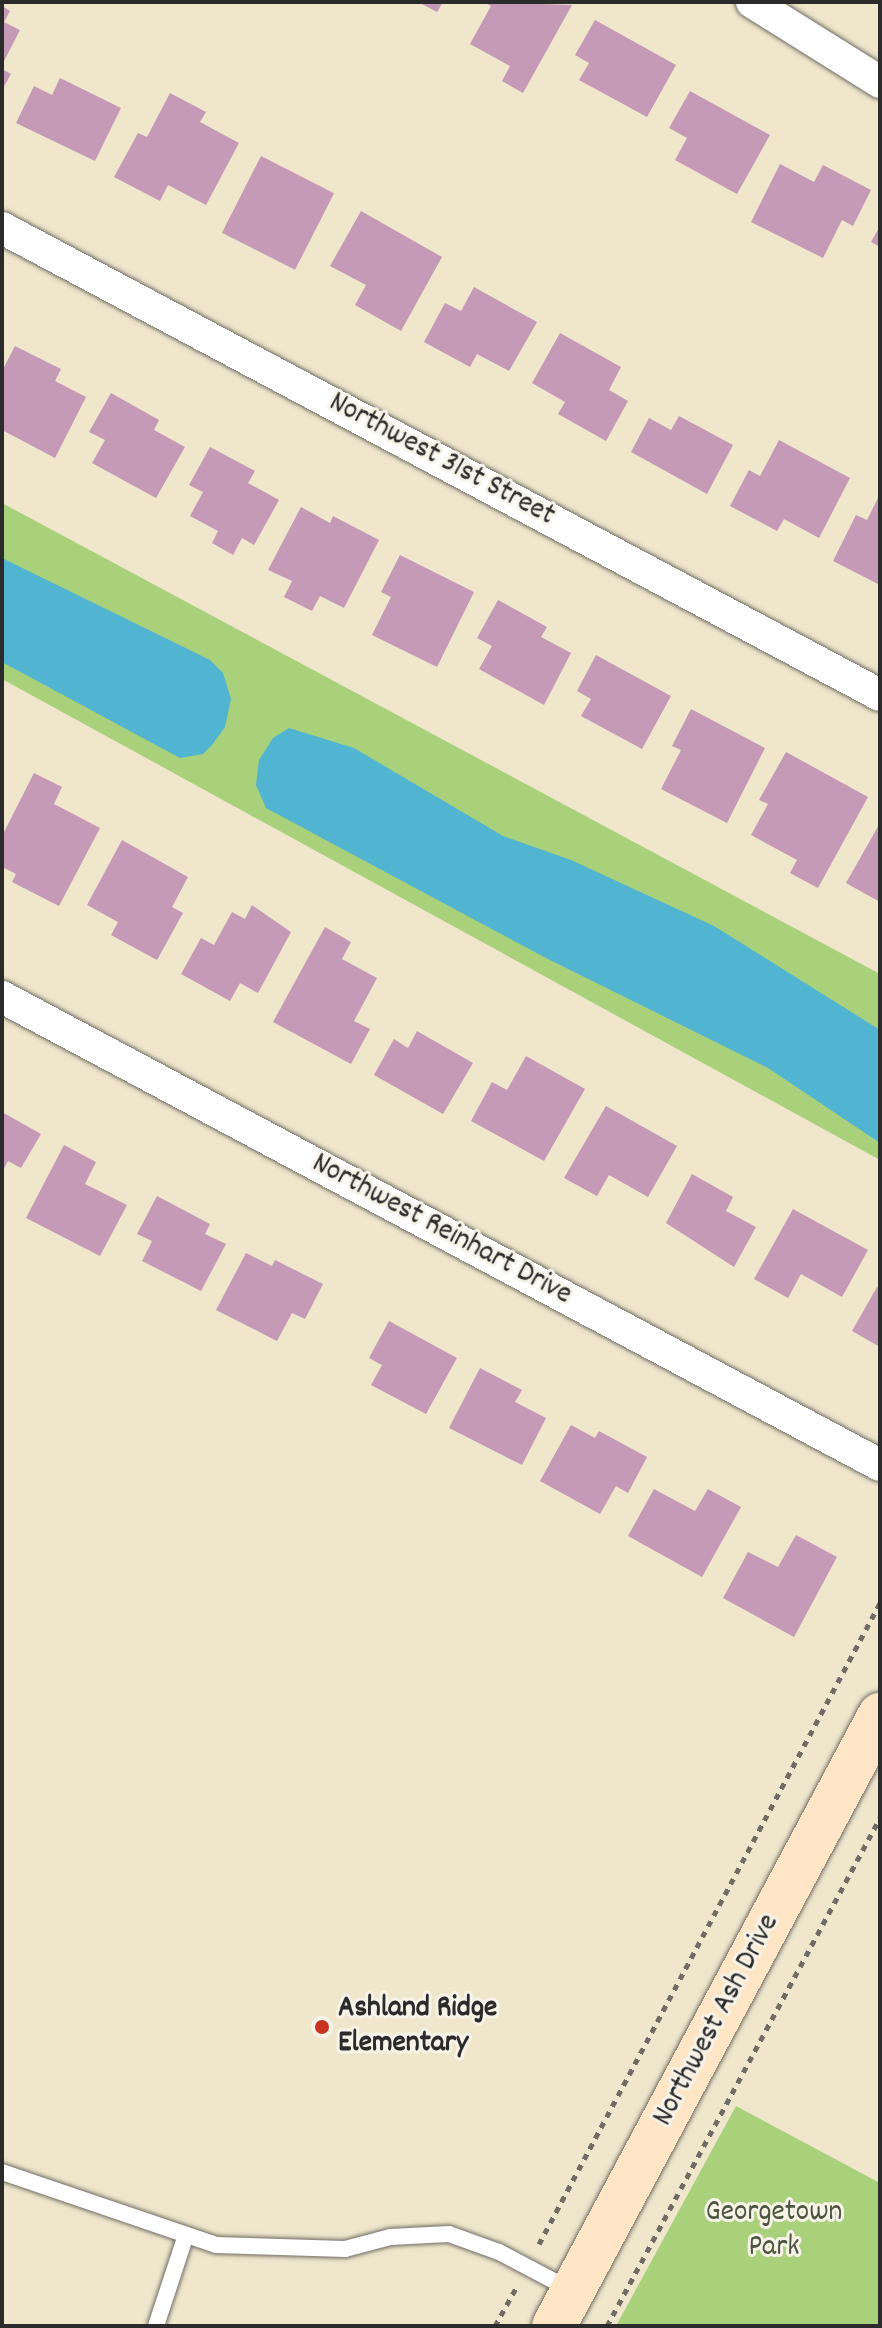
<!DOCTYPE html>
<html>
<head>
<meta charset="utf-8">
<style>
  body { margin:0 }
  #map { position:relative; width:882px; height:2328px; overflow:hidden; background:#efe6cc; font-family:Dekko,sans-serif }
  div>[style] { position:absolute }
  .green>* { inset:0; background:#a9d07a }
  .water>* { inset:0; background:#51b4d0 }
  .building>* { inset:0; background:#c49ab6; transform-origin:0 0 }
  .path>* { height:5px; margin-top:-2.5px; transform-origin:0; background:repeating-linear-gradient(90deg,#706c63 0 6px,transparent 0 12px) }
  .roads { filter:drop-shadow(0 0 2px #706c63) drop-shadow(0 0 2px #706c63) }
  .lane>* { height:16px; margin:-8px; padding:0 8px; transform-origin:8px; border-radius:8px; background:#fff }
  .street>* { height:32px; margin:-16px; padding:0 16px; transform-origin:16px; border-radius:16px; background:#fff }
  .secondary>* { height:44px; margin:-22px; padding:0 22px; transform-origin:22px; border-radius:22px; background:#fde5c5 }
  .dots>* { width:22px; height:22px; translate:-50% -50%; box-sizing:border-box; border:4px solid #f7f3e8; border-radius:50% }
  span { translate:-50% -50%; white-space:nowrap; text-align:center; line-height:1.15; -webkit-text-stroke:6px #f7f3e8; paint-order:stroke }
  .street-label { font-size:30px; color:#2b2b2b }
  .poi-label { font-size:30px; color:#2b2b2b; font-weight:700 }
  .left { translate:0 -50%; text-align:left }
  .park-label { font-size:30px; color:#4a543f }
  .frame { position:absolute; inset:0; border:4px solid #2b2b2b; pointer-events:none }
</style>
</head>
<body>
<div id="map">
  <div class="green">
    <div style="clip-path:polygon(2px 503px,880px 974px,880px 1160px,2px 679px)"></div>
    <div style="clip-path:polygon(736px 2106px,880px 2183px,880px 2326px,616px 2326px)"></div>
  </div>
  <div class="water">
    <div style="clip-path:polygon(2px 558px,210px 660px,223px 673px,231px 699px,225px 727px,212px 745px,203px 754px,180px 758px,2px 662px)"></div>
    <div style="clip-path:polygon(289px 728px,354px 748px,503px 836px,571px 860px,714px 926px,880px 1030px,880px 1143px,768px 1068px,546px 958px,266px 808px,256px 785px,259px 760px,273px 738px)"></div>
  </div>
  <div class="building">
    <div style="clip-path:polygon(418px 2px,443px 2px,437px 12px)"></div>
    <div style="clip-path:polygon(484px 2px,572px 5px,523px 93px,502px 81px,510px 66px,470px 44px,491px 6px)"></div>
    <div style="clip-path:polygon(2px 6px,10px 11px,4px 22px,20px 30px,2px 65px)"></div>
    <div style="clip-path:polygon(595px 20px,676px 65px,647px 117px,579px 80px,589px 63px,575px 55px)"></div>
    <div style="clip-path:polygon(2px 69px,11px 74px,2px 90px)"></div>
    <div style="clip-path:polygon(60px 78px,121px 108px,95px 161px,16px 123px,34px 86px,52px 95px)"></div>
    <div style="clip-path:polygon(690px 91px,770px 135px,737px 194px,675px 160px,687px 138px,669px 128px)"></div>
    <div style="clip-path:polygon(170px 93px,206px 112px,200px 122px,239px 143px,206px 205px,168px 185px,160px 201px,114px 177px,138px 133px,147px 137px)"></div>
    <div style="left:261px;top:156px;width:82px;height:86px;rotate:27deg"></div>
    <div style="clip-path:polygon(780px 164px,814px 182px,823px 165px,871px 190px,853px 226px,842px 220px,823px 258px,751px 222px)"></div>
    <div style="clip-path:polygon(361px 211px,442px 257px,401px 331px,355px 305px,366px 285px,330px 266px)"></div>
    <div style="clip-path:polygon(880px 226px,880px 247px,871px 242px)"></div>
    <div style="clip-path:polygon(474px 287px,537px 322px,509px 371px,477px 354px,470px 367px,424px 342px,445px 303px,461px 311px)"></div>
    <div style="clip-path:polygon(560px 333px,621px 367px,609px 390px,628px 401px,606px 441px,558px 414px,565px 402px,532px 383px)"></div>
    <div style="clip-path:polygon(15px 346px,61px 369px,55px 381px,86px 397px,55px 458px,2px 430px,2px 371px)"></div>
    <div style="clip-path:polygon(111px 393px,159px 420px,154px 430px,185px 447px,156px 498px,92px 463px,105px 440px,89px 432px)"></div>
    <div style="clip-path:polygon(679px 416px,733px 445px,707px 494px,631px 452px,649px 418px,671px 430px)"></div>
    <div style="clip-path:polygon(779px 440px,850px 478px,819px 538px,784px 519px,777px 531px,730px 506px,749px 470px,760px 476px)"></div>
    <div style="clip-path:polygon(210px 447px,255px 471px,248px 483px,279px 500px,254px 545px,242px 538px,233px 555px,212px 543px,218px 531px,190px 516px,203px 492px,189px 485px)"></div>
    <div style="clip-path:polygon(880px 494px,880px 585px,833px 561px,856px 515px,867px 520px)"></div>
    <div style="clip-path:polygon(301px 507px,330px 523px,333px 516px,379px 540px,344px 608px,320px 596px,312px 611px,284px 597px,292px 581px,268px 570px)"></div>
    <div style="clip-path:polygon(400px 555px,474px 592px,437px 667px,372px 635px,391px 597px,381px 592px)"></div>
    <div style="clip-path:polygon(498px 600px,547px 627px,541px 637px,571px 653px,544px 705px,479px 669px,492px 646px,477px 638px)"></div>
    <div style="clip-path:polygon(596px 655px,671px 696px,642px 749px,581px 716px,591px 699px,577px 691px)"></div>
    <div style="clip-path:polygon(691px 709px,765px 748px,727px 823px,661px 789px,681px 750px,672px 746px)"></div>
    <div style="clip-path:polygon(786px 752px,868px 797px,818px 888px,790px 873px,797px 860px,751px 835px,768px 804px,759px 800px)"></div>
    <div style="clip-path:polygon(34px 773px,62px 787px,54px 804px,100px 828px,59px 906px,12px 882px,16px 874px,2px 867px,2px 836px)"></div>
    <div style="clip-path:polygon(880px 823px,880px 902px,846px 883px)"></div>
    <div style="clip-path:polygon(122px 840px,188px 877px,172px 907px,183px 913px,157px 960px,111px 935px,118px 922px,87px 905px)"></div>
    <div style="clip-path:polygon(252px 905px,291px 932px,258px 993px,240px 983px,230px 1001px,181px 974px,201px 938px,214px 945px,232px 912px,245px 919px)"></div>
    <div style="clip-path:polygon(325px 927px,351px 942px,342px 959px,377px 978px,354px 1021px,370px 1029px,351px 1064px,273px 1022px)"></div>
    <div style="clip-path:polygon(417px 1031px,473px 1063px,443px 1114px,374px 1075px,394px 1039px,408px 1048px)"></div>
    <div style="clip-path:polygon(526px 1056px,585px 1089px,544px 1161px,471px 1121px,492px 1082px,507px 1090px)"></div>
    <div style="clip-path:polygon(606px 1106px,677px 1146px,648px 1197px,609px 1175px,597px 1196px,564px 1178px)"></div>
    <div style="clip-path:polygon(2px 1112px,41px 1134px,21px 1168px,8px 1161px,2px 1172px)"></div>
    <div style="clip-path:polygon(64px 1145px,96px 1162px,85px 1184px,127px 1205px,100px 1256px,26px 1218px)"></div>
    <div style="clip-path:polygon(692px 1174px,733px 1197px,726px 1211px,756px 1227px,734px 1267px,666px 1223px)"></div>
    <div style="clip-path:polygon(157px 1196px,210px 1224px,205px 1234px,226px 1244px,201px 1291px,142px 1261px,152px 1241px,137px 1234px)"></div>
    <div style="clip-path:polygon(793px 1209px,868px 1250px,842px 1297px,801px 1274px,788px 1298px,754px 1279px)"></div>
    <div style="clip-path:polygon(246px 1253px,272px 1266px,275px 1260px,323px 1284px,305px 1319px,292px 1313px,277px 1341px,216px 1310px)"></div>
    <div style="clip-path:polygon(877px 1287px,880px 1289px,880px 1347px,852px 1331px)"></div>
    <div style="clip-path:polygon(389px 1321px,457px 1358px,426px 1414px,371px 1385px,382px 1365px,369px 1358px)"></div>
    <div style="clip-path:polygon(480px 1368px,522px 1390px,515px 1402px,546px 1418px,522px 1465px,449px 1428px)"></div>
    <div style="clip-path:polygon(571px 1425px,595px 1438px,599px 1431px,647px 1457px,628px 1493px,616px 1486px,600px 1514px,540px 1481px)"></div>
    <div style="clip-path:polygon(654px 1489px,695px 1511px,708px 1489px,741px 1507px,702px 1577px,628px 1536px)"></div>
    <div style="clip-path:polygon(796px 1535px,837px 1557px,794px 1637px,723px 1598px,748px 1552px,778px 1567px)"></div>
  </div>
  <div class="path">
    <div style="left:539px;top:2244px;width:726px;rotate:-61.99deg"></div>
    <div style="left:495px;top:2326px;width:43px;rotate:-61.1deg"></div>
    <div style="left:607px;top:2326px;width:577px;rotate:-61.75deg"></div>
  </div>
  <div class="roads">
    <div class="lane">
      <div style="left:2px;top:2172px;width:226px;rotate:18.8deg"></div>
      <div style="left:216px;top:2245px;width:129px;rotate:1.8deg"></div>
      <div style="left:345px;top:2249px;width:47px;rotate:-14.9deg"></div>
      <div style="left:390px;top:2237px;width:59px;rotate:-2.9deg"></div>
      <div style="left:449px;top:2234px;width:53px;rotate:19.8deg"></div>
      <div style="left:499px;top:2252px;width:81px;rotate:27.8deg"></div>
      <div style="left:156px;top:2326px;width:96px;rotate:-71.8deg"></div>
    </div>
    <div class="street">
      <div style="left:752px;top:2px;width:151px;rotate:32deg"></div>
      <div style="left:2px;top:228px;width:994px;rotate:28.01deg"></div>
      <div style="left:2px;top:997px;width:995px;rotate:28.06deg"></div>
    </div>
    <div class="secondary">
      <div style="left:554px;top:2326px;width:693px;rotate:-61.92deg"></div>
    </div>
  </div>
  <div class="dots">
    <div style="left:322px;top:2027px;background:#c8321e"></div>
  </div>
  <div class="street-label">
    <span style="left:441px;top:461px;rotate:28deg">Northwest 31st Street</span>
    <span style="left:441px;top:1231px;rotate:28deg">Northwest Reinhart Drive</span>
    <span style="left:718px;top:2021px;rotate:-62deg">Northwest Ash Drive</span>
  </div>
  <div class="poi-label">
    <span class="left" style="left:338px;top:2027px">Ashland Ridge<br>Elementary</span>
  </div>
  <div class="park-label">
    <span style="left:774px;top:2231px">Georgetown<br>Park</span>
  </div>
  <div class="frame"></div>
</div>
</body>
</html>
